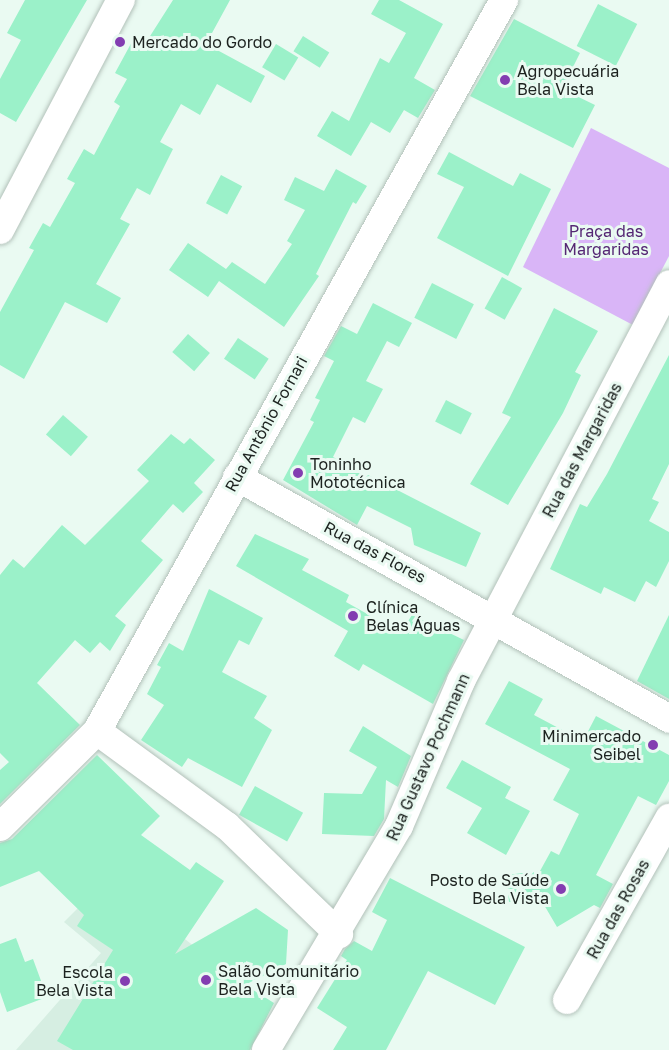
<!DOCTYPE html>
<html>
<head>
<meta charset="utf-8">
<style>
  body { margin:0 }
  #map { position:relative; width:669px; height:1050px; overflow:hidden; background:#eafaf2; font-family:"Golos Text",sans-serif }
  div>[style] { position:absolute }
  .built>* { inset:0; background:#d6eee2 }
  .green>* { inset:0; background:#d9b5f7 }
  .building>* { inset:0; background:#9bf1c9; transform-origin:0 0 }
  .roads { filter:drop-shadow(0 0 2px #b2c1b9) drop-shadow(0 0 2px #b2c1b9) }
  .minor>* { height:28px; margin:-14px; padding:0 14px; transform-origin:14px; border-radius:14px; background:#fff }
  .dots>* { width:16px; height:16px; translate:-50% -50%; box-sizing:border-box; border:3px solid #eafaf2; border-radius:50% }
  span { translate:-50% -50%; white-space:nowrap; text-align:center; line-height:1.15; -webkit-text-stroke:6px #eafaf2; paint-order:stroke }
  .poi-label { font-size:16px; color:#1c221f }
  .left { translate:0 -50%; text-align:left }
  .right { translate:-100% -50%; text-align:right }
  .park-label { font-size:16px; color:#552774 }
  .street-label { font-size:16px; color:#1c221f }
</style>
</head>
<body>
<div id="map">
  <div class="built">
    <div style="clip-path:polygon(108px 878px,195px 947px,221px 1050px,16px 1050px,101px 953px,64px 922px)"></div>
  </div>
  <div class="green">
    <div style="clip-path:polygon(591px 128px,669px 168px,669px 256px,633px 325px,523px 267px)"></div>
  </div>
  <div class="building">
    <div style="clip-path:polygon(25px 0,87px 0,16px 122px,0 113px,0 79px,21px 40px,7px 33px)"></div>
    <div style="clip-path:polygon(173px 0,230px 0,206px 44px,265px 76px,251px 103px,217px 84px,200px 115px,181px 104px,160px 142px,173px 149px,150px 195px,137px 188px,120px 219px,130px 224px,96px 284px,121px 298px,107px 323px,65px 302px,24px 379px,0 365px,0 312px,34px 250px,29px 248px,43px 223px,50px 227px,75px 183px,67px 179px,84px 149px,94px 155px,120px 106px,114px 102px,127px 79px,115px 73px,134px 38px,145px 44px)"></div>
    <div style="clip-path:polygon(379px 0,399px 0,443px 24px,414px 78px,435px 90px,418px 118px,404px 110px,390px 133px,371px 122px,351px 156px,317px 136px,332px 111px,349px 121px,380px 58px,389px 63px,406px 33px,371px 14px)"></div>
    <div style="left:598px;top:4px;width:44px;height:47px;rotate:27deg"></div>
    <div style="clip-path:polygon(514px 19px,580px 53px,562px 89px,595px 105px,573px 148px,470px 96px)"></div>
    <div style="left:303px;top:36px;width:31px;height:18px;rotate:32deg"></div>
    <div style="left:276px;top:44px;width:26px;height:27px;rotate:31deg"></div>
    <div style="clip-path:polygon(449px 152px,513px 186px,520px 173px,551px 189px,508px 276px,437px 238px,464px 187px,437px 174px)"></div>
    <div style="clip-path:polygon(336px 169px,367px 186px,356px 204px,353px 202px,316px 274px,319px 276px,284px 327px,219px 281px,208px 297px,169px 270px,188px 243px,226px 269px,232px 262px,265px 284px,292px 244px,287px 241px,305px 210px,284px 200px,295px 177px,324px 191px)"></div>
    <div style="left:221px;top:175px;width:24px;height:32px;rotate:28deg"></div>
    <div style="left:502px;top:277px;width:23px;height:36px;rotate:29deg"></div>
    <div style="left:432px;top:283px;width:47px;height:39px;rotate:27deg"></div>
    <div style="clip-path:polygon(373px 303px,412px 323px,399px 347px,387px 341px,366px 381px,383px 389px,365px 423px,353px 417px,333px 457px,481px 533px,466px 567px,414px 545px,411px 528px,367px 506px,357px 525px,283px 480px,314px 422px,310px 420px,320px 400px,315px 398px,334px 361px,324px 356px,341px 326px,357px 334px)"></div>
    <div style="clip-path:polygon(554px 308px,598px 331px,575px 372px,581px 375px,563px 413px,508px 505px,470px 484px,511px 417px,502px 413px)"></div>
    <div style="left:188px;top:334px;width:29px;height:24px;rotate:41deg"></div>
    <div style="left:238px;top:338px;width:37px;height:25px;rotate:34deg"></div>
    <div style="clip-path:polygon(669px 355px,669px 464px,652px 499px,659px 502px,649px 521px,669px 532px,669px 561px,656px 587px,646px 581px,635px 602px,604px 587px,601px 594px,550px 569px,580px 504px,587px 507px,607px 474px)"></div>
    <div style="left:446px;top:400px;width:29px;height:24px;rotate:27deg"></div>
    <div style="left:63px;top:415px;width:33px;height:26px;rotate:41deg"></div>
    <div style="clip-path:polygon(171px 434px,184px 444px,190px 438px,215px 460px,194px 483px,203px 492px,183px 513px,173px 504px,141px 541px,163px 560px,115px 616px,126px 625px,110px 651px,100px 642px,90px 653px,75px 640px,37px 683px,80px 725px,0 804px,0 770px,9px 762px,0 753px,0 575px,13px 559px,24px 568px,62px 525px,85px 545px,149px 481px,137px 470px)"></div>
    <div style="clip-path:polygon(255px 534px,309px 559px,302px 570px,349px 595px,346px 602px,392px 628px,394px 624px,403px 629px,412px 615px,464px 640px,433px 704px,363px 664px,359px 671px,334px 656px,348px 631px,236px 566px)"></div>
    <div style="clip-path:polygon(209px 589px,263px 618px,249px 645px,239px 640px,222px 672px,267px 696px,254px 718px,272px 730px,242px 787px,188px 758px,182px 767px,141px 740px,164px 705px,147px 694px,161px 667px,157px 665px,169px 643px,183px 651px)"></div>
    <div style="clip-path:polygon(669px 615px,669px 699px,637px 681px)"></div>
    <div style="clip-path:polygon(509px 681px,543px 699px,534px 715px,583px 741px,596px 716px,669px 755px,669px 781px,656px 805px,638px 796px,596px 875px,613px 884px,600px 908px,594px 905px,557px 927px,540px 898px,509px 902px,506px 875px,540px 871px,551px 851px,559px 855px,579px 814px,553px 800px,570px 769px,485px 724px)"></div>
    <div style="clip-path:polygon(363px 726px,411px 756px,398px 787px,386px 780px,384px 819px,374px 836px,322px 834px,324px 793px,362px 794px,377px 767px,349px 751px)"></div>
    <div style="clip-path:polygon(97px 755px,160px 816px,141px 835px,190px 870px,196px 862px,224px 881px,175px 954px,256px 908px,288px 930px,286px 964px,245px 985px,274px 1003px,250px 1050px,73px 1050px,57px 1041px,113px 950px,77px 926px,84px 915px,39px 871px,0 887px,0 843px,12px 839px)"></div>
    <div style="clip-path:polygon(462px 760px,511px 787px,505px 798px,530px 811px,506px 855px,467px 833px,482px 808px,446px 788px)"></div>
    <div style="left:255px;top:786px;width:55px;height:33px;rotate:29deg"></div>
    <div style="clip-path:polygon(390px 878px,525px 947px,495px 1005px,428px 971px,386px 1050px,333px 1050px,347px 1027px,317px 1008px,347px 960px,341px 956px,345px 949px,354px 941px,372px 951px,387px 920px,372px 912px)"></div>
    <div style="clip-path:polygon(16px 938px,25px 962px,33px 959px,47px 997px,7px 1012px,0 992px,0 944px)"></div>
  </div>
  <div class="roads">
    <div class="minor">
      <div style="left:0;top:230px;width:260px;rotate:-62.3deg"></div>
      <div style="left:237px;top:477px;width:495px;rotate:29.2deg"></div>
      <div style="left:97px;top:731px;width:161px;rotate:36.2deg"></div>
      <div style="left:227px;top:826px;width:156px;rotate:44deg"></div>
      <div style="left:0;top:827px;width:136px;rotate:-44.7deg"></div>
      <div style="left:97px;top:731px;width:837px;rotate:-60.89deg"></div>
      <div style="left:567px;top:1000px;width:209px;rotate:-60.7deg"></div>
      <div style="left:266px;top:1050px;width:261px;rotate:-59.3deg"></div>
      <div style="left:399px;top:826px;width:158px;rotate:-66.8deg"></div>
      <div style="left:461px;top:681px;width:448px;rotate:-62.3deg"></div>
    </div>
  </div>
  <div class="dots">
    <div style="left:120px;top:42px;background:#833db1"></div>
    <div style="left:505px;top:80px;background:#833db1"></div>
    <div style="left:298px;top:473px;background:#833db1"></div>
    <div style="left:353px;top:616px;background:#833db1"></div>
    <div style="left:653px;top:745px;background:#833db1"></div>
    <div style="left:561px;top:889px;background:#833db1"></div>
    <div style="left:206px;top:980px;background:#833db1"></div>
    <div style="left:125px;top:981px;background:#833db1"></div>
  </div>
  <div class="poi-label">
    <span class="left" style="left:132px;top:42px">Mercado do Gordo</span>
    <span class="left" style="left:517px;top:80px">Agropecuária<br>Bela Vista</span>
    <span class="left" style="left:310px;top:473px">Toninho<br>Mototécnica</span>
    <span class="left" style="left:366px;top:616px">Clínica<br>Belas Águas</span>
    <span class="right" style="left:641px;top:745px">Minimercado<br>Seibel</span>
    <span class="right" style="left:549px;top:889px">Posto de Saúde<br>Bela Vista</span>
    <span class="left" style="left:218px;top:980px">Salão Comunitário<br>Bela Vista</span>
    <span class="right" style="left:113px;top:981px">Escola<br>Bela Vista</span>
  </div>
  <div class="park-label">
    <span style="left:606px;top:240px">Praça das<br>Margaridas</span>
  </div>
  <div class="street-label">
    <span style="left:266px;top:424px;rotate:-61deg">Rua Antônio Fornari</span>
    <span style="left:582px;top:450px;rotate:-62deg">Rua das Margaridas</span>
    <span style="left:375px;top:552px;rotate:28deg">Rua das Flores</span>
    <span style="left:428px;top:757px;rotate:-66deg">Rua Gustavo Pochmann</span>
    <span style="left:618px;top:909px;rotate:-61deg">Rua das Rosas</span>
  </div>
</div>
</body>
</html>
